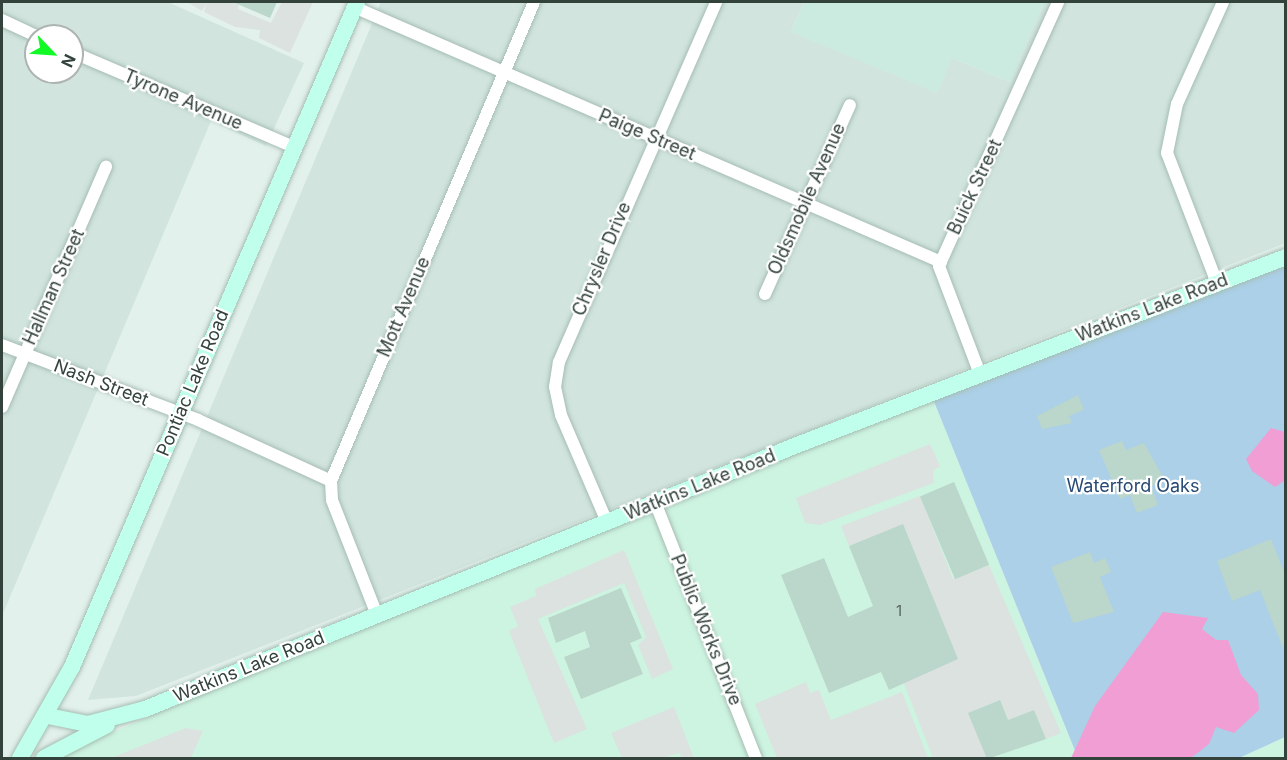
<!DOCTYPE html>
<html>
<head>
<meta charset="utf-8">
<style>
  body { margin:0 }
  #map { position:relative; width:1287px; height:760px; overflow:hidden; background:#e3f1ec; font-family:Inter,sans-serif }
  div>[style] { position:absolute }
  .residential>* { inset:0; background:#d1e5de }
  .commercial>* { inset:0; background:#cdf4e1 }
  .education>* { inset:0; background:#ccebe0 }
  .green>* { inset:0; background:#abd0e7 }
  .parking>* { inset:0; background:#dbe2df }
  .water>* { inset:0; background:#f09ed4 }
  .building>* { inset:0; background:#bbd6ca; transform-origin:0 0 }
  .roads { filter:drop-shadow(0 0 2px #a6bdb3) drop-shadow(0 0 2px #a6bdb3) }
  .street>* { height:12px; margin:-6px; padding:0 6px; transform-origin:6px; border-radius:6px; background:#fff }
  .secondary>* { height:16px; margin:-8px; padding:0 8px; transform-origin:8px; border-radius:8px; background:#c0ffeb }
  span { translate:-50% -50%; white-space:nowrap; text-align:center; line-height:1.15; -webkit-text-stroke:4.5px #fff; paint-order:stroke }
  .number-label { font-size:15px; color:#556860 }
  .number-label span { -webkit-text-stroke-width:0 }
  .street-label { font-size:18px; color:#33433c }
  .park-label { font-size:18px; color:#274974 }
  .frame { position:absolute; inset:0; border:3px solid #33433c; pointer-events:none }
  .north { position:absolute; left:24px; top:24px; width:60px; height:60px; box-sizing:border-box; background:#fff; border:2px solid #adb4b1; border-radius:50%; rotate:115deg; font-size:16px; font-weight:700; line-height:24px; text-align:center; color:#33433c }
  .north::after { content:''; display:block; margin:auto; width:21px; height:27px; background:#11fa25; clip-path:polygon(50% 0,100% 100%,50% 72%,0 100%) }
</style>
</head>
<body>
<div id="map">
  <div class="residential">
    <div style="clip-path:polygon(evenodd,2px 2px,168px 2px,304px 63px,266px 146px,211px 121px,2px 616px,2px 2px,36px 36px,72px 36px,72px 72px,36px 72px,36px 36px)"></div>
    <div style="clip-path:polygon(381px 2px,804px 2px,791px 32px,952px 58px,1010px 82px,1044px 2px,1285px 2px,1285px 243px,136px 696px,88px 700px)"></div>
  </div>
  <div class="commercial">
    <div style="clip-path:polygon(933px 399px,1078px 758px,53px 758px,291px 656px)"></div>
    <div style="clip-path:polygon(1284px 737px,1285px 758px,1239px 758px)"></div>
  </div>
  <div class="education">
    <div style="clip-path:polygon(804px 2px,1044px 2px,1010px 82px,952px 58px,937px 93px,791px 32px)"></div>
  </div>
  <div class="green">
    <div style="clip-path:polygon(1285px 266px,1285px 737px,1239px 758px,1078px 758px,933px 399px)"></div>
  </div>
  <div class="parking">
    <div style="clip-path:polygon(187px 2px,239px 2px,238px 9px,271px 23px,282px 2px,313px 2px,290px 53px,259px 38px,260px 30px,235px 27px,204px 12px,206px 4px,202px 11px)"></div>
    <div style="clip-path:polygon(930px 444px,940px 466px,933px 471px,934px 483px,820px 525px,805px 523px,796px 498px)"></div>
    <div style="clip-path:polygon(920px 496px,953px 579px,989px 565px,1061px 733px,1046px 739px,1034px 710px,1008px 720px,999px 700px,969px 713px,987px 758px,933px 758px,903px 681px,903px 525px,849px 546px,841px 526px)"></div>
    <div style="clip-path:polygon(624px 550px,673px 669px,652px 679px,638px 645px,646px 637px,624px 583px,538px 619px,587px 729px,554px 743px,509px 631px,518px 626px,510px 607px,536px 596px,535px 589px)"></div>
    <div style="clip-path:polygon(806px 682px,810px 693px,819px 690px,831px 720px,902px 692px,928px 758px,777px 758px,755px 704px)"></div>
    <div style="clip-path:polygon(674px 707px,694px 758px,682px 758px,679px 753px,663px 758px,622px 758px,611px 733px)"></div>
    <div style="clip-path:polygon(186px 728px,203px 731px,191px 758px,111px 758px)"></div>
  </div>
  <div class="water">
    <div style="clip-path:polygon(1271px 428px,1285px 432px,1284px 481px,1275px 487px,1252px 471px,1246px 459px)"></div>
    <div style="clip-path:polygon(1163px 612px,1208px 618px,1202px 629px,1216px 640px,1228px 640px,1241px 675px,1258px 694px,1259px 710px,1234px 733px,1216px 727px,1209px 744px,1191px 758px,1071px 758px,1095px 706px)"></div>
  </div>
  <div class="building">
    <div style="clip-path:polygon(233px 2px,277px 2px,270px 18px)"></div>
    <div style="clip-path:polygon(1078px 395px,1084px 410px,1069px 416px,1072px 423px,1042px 429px,1037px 416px)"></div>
    <div style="clip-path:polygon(1122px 441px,1126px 450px,1144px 443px,1165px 481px,1151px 486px,1158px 505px,1137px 513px,1130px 495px,1120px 499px,1099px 450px)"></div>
    <div style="left:954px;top:482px;width:90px;height:37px;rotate:67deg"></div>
    <div style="clip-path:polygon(903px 524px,958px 659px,889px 690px,881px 672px,829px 693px,781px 575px,824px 558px,848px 617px,873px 606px,849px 546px)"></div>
    <div style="clip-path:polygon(1271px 539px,1286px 577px,1285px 653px,1260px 590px,1232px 601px,1217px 561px)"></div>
    <div style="clip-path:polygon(1090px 552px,1094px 563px,1105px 558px,1111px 572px,1100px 577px,1114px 612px,1073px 623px,1051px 567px)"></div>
    <div style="clip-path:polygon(621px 588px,642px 638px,630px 643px,643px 674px,581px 699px,564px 657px,590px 647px,585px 631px,556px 643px,548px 618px)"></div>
    <div style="clip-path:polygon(1000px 700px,1008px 720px,1034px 710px,1046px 739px,987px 759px,968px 713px)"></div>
  </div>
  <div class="roads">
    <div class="street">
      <div style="left:354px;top:7px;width:640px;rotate:23.48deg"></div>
      <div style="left:2px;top:20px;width:38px;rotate:25deg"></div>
      <div style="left:72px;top:52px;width:241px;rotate:23.2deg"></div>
      <div style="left:1217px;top:283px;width:139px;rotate:-111deg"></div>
      <div style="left:1167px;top:153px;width:50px;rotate:-78.5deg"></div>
      <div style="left:1177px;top:104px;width:112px;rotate:-65.7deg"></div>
      <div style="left:765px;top:294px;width:207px;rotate:-65.8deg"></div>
      <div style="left:2px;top:345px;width:210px;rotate:20.9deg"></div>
      <div style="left:198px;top:420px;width:146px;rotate:24.6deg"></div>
      <div style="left:980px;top:374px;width:116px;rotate:-110.8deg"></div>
      <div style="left:939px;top:266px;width:290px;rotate:-65.7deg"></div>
      <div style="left:2px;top:407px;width:262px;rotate:-66.6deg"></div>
      <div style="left:655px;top:502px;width:275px;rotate:68.5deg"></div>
      <div style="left:607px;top:522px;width:116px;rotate:-113.3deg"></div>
      <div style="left:561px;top:415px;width:29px;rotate:-102deg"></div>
      <div style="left:555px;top:387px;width:25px;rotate:-81deg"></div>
      <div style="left:559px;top:362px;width:393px;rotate:-66.4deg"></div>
      <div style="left:377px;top:615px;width:123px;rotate:-111.4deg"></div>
      <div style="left:332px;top:500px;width:19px;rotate:-93deg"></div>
      <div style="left:331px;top:481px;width:520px;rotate:-67.03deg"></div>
    </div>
    <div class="secondary">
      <div style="left:48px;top:716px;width:41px;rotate:11.3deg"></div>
      <div style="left:88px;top:724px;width:59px;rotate:-14.7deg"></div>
      <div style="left:145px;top:709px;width:703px;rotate:-22.04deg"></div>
      <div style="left:797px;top:445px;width:524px;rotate:-21.03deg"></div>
      <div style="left:20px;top:758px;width:105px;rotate:-60.3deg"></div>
      <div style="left:72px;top:667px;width:723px;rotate:-66.8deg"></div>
      <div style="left:44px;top:758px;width:71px;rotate:-27.6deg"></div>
    </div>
  </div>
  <div class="number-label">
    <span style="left:899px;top:611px">1</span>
  </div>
  <div class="street-label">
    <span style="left:183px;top:100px;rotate:23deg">Tyrone Avenue</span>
    <span style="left:647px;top:135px;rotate:23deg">Paige Street</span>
    <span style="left:975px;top:187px;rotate:-65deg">Buick Street</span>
    <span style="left:807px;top:199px;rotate:-66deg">Oldsmobile Avenue</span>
    <span style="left:602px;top:259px;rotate:-67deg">Chrysler Drive</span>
    <span style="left:54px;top:287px;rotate:-66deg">Hallman Street</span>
    <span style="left:404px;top:307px;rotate:-67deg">Mott Avenue</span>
    <span style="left:1152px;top:308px;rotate:-21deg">Watkins Lake Road</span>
    <span style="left:101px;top:383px;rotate:21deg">Nash Street</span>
    <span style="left:193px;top:383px;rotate:-67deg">Pontiac Lake Road</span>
    <span style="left:700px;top:485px;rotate:-22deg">Watkins Lake Road</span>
    <span style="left:706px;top:630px;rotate:68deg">Public Works Drive</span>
    <span style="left:249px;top:667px;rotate:-22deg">Watkins Lake Road</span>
  </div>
  <div class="park-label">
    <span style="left:1133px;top:486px">Waterford Oaks</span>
  </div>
  <div class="frame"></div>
  <div class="north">N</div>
</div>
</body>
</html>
